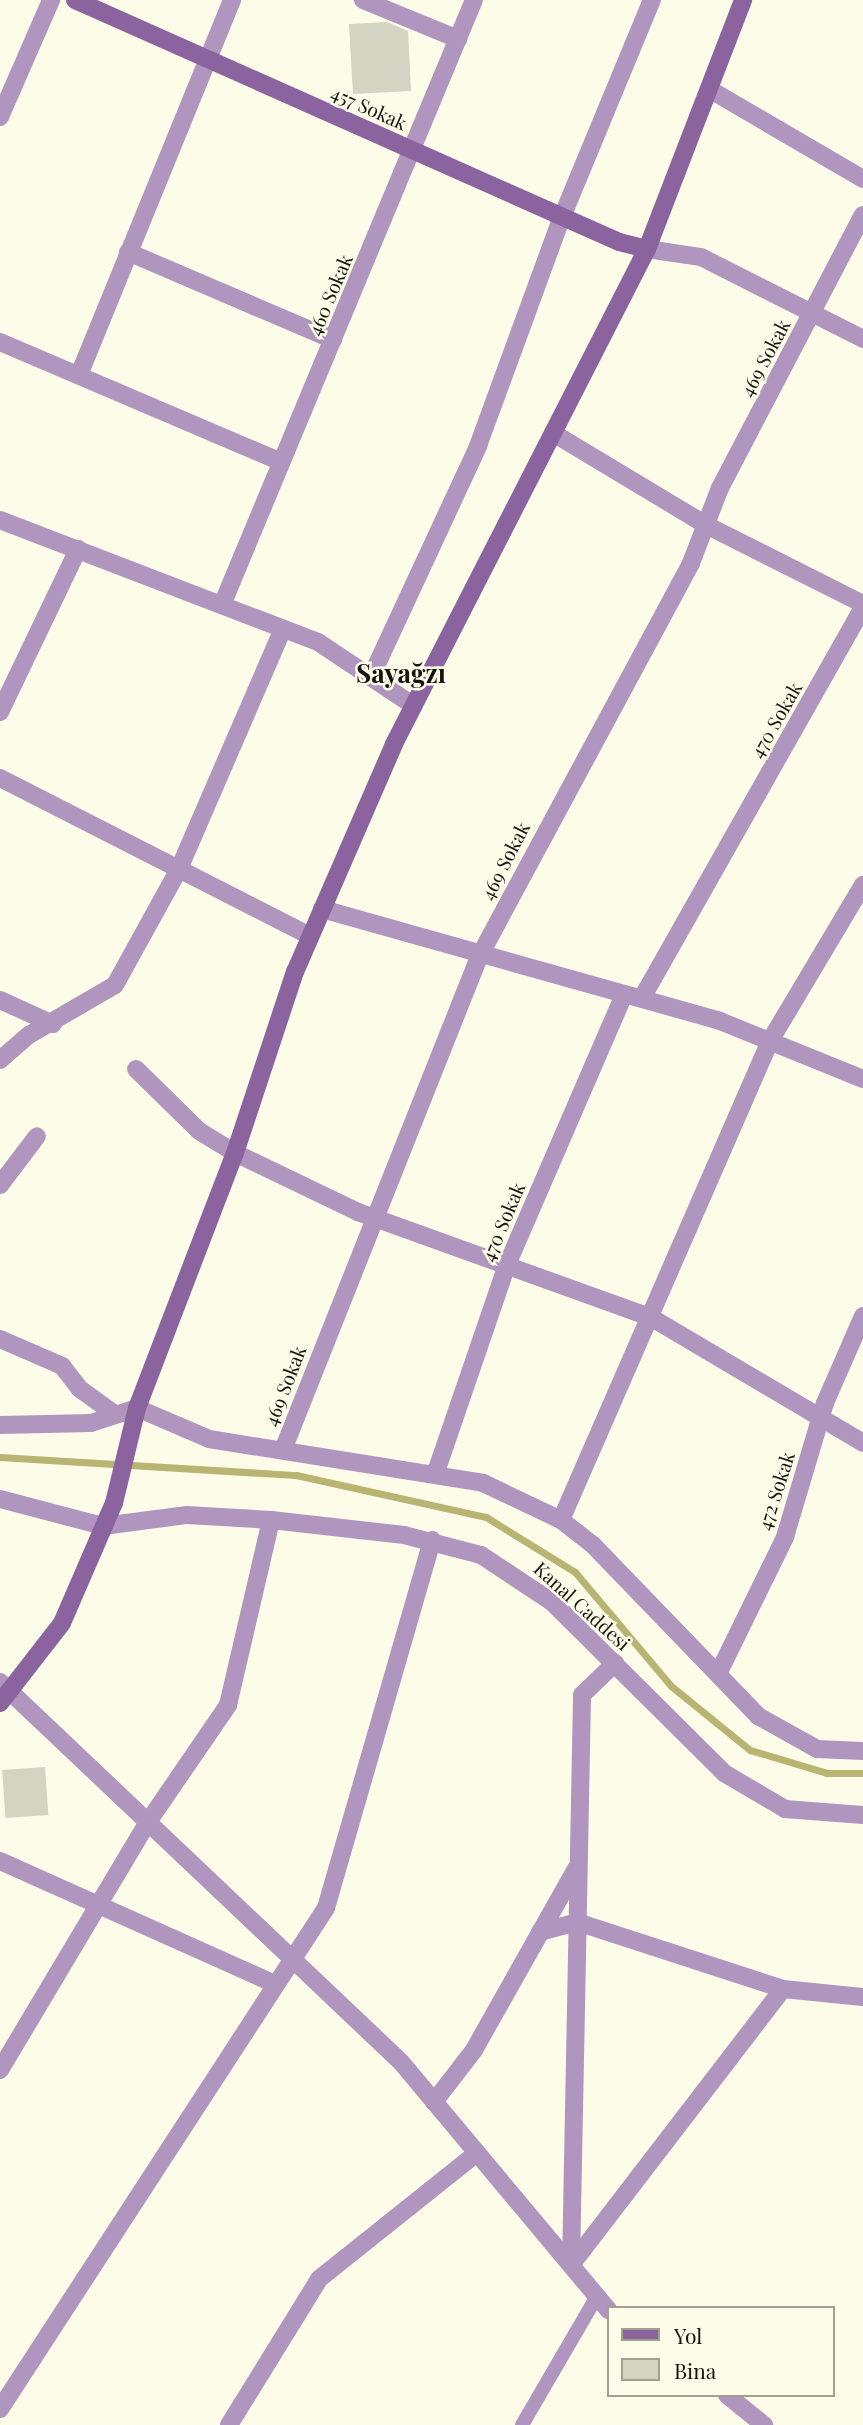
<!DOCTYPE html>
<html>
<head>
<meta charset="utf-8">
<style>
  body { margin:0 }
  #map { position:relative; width:863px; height:2425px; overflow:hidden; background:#fdfce9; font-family:"Playfair Display",serif }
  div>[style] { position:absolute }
  .stream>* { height:7px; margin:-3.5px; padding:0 3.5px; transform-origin:3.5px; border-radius:3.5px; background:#b8b472 }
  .building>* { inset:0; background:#d4d4c2; transform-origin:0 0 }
  .lane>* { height:14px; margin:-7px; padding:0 7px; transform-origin:7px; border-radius:7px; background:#b095be }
  .street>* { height:18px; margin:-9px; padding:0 9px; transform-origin:9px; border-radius:9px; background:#b095be }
  .secondary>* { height:18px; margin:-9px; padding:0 9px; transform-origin:9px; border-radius:9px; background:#8b649f }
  span { translate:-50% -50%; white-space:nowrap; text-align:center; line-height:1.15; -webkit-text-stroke:5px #fdfce9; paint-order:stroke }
  .street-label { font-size:19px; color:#15140e }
  .district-label { font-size:26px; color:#15140e; font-weight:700 }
  .legend { position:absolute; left:607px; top:2306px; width:228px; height:91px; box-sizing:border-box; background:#fdfce9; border:2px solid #a09f91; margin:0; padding:9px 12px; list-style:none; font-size:21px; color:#15140e }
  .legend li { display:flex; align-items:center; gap:14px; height:35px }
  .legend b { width:35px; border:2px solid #a09f91 }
</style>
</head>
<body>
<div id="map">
  <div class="stream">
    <div style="left:0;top:1457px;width:297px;rotate:3.5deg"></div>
    <div style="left:296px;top:1475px;width:195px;rotate:12.5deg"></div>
    <div style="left:486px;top:1517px;width:105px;rotate:31.7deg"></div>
    <div style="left:575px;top:1572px;width:149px;rotate:49.9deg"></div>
    <div style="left:671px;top:1686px;width:102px;rotate:39deg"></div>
    <div style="left:750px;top:1750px;width:80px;rotate:16.6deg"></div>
    <div style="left:827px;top:1773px;width:36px"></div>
  </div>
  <div class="building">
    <div style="clip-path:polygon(387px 22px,408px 31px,411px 91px,353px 94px,349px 24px)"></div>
    <div style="left:45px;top:1767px;width:48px;height:43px;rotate:86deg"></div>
  </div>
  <div class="lane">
    <div style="left:522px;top:2425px;width:149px;rotate:-59.8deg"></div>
  </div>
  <div class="street">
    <div style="left:363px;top:0;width:103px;rotate:22.3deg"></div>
    <div style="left:709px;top:89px;width:178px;rotate:30.3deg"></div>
    <div style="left:0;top:117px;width:128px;rotate:-66.4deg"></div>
    <div style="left:647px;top:249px;width:55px;rotate:8.4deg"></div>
    <div style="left:701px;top:257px;width:182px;rotate:26.8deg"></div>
    <div style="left:128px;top:252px;width:223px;rotate:23.2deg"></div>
    <div style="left:0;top:342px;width:306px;rotate:23.1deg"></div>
    <div style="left:79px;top:375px;width:405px;rotate:-67.8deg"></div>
    <div style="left:553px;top:433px;width:179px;rotate:31deg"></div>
    <div style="left:706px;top:525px;width:176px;rotate:26.7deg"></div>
    <div style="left:0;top:520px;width:341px;rotate:21deg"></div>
    <div style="left:318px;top:642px;width:115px;rotate:33.7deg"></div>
    <div style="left:222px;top:605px;width:655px;rotate:-67.39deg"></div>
    <div style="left:371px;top:677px;width:255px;rotate:-65.1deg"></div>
    <div style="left:478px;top:446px;width:244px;rotate:-69.9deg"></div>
    <div style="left:562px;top:217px;width:235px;rotate:-67.5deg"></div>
    <div style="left:0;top:712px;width:181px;rotate:-64.4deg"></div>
    <div style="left:0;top:778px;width:348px;rotate:27deg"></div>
    <div style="left:322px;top:909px;width:413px;rotate:15.7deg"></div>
    <div style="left:720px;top:1021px;width:154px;rotate:22.1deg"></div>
    <div style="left:642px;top:998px;width:448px;rotate:-60.5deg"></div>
    <div style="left:0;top:1000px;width:58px;rotate:24.4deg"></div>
    <div style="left:0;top:1060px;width:38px;rotate:-41deg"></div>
    <div style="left:29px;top:1035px;width:99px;rotate:-30.2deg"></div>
    <div style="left:115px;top:985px;width:132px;rotate:-61.1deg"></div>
    <div style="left:179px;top:869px;width:262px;rotate:-66.6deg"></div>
    <div style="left:136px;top:1069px;width:88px;rotate:44.5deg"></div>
    <div style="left:199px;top:1131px;width:42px;rotate:31.4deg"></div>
    <div style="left:235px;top:1153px;width:136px;rotate:25.6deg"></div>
    <div style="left:358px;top:1212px;width:313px;rotate:19.8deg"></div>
    <div style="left:652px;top:1318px;width:245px;rotate:30.6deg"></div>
    <div style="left:0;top:1185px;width:61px;rotate:-52.9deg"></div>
    <div style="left:0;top:1339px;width:68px;rotate:23.5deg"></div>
    <div style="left:62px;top:1366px;width:29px;rotate:52deg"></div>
    <div style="left:80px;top:1389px;width:44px;rotate:35.8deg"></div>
    <div style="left:0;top:1425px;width:91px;rotate:-1.3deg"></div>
    <div style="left:91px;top:1423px;width:48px;rotate:-18.1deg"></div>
    <div style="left:137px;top:1408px;width:78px;rotate:23.3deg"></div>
    <div style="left:209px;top:1439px;width:278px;rotate:9.1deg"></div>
    <div style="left:483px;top:1483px;width:86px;rotate:25.4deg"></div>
    <div style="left:561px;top:1520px;width:41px;rotate:38deg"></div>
    <div style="left:593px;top:1545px;width:238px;rotate:46deg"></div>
    <div style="left:758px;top:1716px;width:68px;rotate:29.2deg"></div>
    <div style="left:817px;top:1749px;width:46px;rotate:2.5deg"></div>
    <div style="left:283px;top:1450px;width:531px;rotate:-68.32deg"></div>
    <div style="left:479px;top:957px;width:447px;rotate:-61.7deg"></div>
    <div style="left:691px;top:563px;width:80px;rotate:-68.9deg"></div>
    <div style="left:720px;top:488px;width:308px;rotate:-62.4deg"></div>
    <div style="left:436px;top:1472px;width:219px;rotate:-71.1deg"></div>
    <div style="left:507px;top:1265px;width:295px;rotate:-66.6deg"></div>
    <div style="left:0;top:1499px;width:106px;rotate:14.7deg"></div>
    <div style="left:103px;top:1526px;width:85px;rotate:-7.5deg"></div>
    <div style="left:187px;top:1515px;width:84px;rotate:3.4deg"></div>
    <div style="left:271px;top:1520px;width:134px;rotate:6.4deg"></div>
    <div style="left:404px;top:1535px;width:80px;rotate:14.6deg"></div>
    <div style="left:481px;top:1555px;width:85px;rotate:33.5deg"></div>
    <div style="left:552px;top:1602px;width:243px;rotate:44.8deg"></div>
    <div style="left:724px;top:1773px;width:71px;rotate:30.5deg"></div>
    <div style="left:785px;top:1809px;width:78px;rotate:4.4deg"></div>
    <div style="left:561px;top:1520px;width:523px;rotate:-66.43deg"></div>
    <div style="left:770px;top:1041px;width:182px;rotate:-59.2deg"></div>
    <div style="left:718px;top:1674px;width:153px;rotate:-63.9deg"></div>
    <div style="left:785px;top:1537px;width:140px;rotate:-73.4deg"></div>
    <div style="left:825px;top:1403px;width:95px;rotate:-66.4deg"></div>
    <div style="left:0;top:1682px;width:552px;rotate:43.46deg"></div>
    <div style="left:401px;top:2062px;width:324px;rotate:50.1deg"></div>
    <div style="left:0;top:1861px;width:299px;rotate:24.1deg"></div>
    <div style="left:540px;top:1932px;width:38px;rotate:-15deg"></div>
    <div style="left:577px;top:1922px;width:217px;rotate:18deg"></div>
    <div style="left:783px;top:1989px;width:80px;rotate:5.7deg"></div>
    <div style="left:0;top:2070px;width:289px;rotate:-59.2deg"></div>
    <div style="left:148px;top:1822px;width:142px;rotate:-55.6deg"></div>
    <div style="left:228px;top:1705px;width:190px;rotate:-76.9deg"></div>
    <div style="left:434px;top:2102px;width:66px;rotate:-52.4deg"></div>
    <div style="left:474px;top:2050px;width:208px;rotate:-60.6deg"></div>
    <div style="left:571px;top:2265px;width:570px;rotate:-88.89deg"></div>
    <div style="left:582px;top:1695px;width:46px;rotate:-44.1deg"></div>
    <div style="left:571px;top:2265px;width:348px;rotate:-52.5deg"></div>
    <div style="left:727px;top:2395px;width:48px;rotate:39deg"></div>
    <div style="left:0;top:2409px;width:598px;rotate:-56.95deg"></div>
    <div style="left:326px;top:1908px;width:383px;rotate:-73.9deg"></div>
    <div style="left:229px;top:2425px;width:172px;rotate:-58.3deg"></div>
    <div style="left:319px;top:2279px;width:202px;rotate:-38.6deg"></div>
  </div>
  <div class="secondary">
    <div style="left:75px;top:0;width:595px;rotate:23.98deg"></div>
    <div style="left:619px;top:242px;width:29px;rotate:14deg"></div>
    <div style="left:0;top:1703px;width:101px;rotate:-52.2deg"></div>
    <div style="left:62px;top:1623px;width:131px;rotate:-66.6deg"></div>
    <div style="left:114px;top:1503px;width:98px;rotate:-76.4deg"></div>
    <div style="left:137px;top:1408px;width:273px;rotate:-69deg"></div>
    <div style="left:235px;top:1153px;width:191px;rotate:-71.7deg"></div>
    <div style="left:295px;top:972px;width:249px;rotate:-66.5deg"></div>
    <div style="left:394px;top:744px;width:556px;rotate:-62.93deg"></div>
    <div style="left:647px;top:249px;width:267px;rotate:-68.9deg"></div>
  </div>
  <div class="street-label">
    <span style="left:369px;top:108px;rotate:24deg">457 Sokak</span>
    <span style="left:330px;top:295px;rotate:-67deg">460 Sokak</span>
    <span style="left:765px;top:358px;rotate:-62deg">469 Sokak</span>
    <span style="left:776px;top:720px;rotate:-60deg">470 Sokak</span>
    <span style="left:505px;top:861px;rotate:-63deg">469 Sokak</span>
    <span style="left:503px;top:1222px;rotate:-67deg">470 Sokak</span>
    <span style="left:285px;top:1386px;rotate:-69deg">469 Sokak</span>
    <span style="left:776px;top:1491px;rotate:-72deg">472 Sokak</span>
    <span style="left:582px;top:1606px;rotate:42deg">Kanal Caddesi</span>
  </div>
  <div class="district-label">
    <span style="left:401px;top:673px">Sayağzı</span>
  </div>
  <ul class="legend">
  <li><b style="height:9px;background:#8b649f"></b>Yol</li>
  <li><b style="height:19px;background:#d4d4c2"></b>Bina</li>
  </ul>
</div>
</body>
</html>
